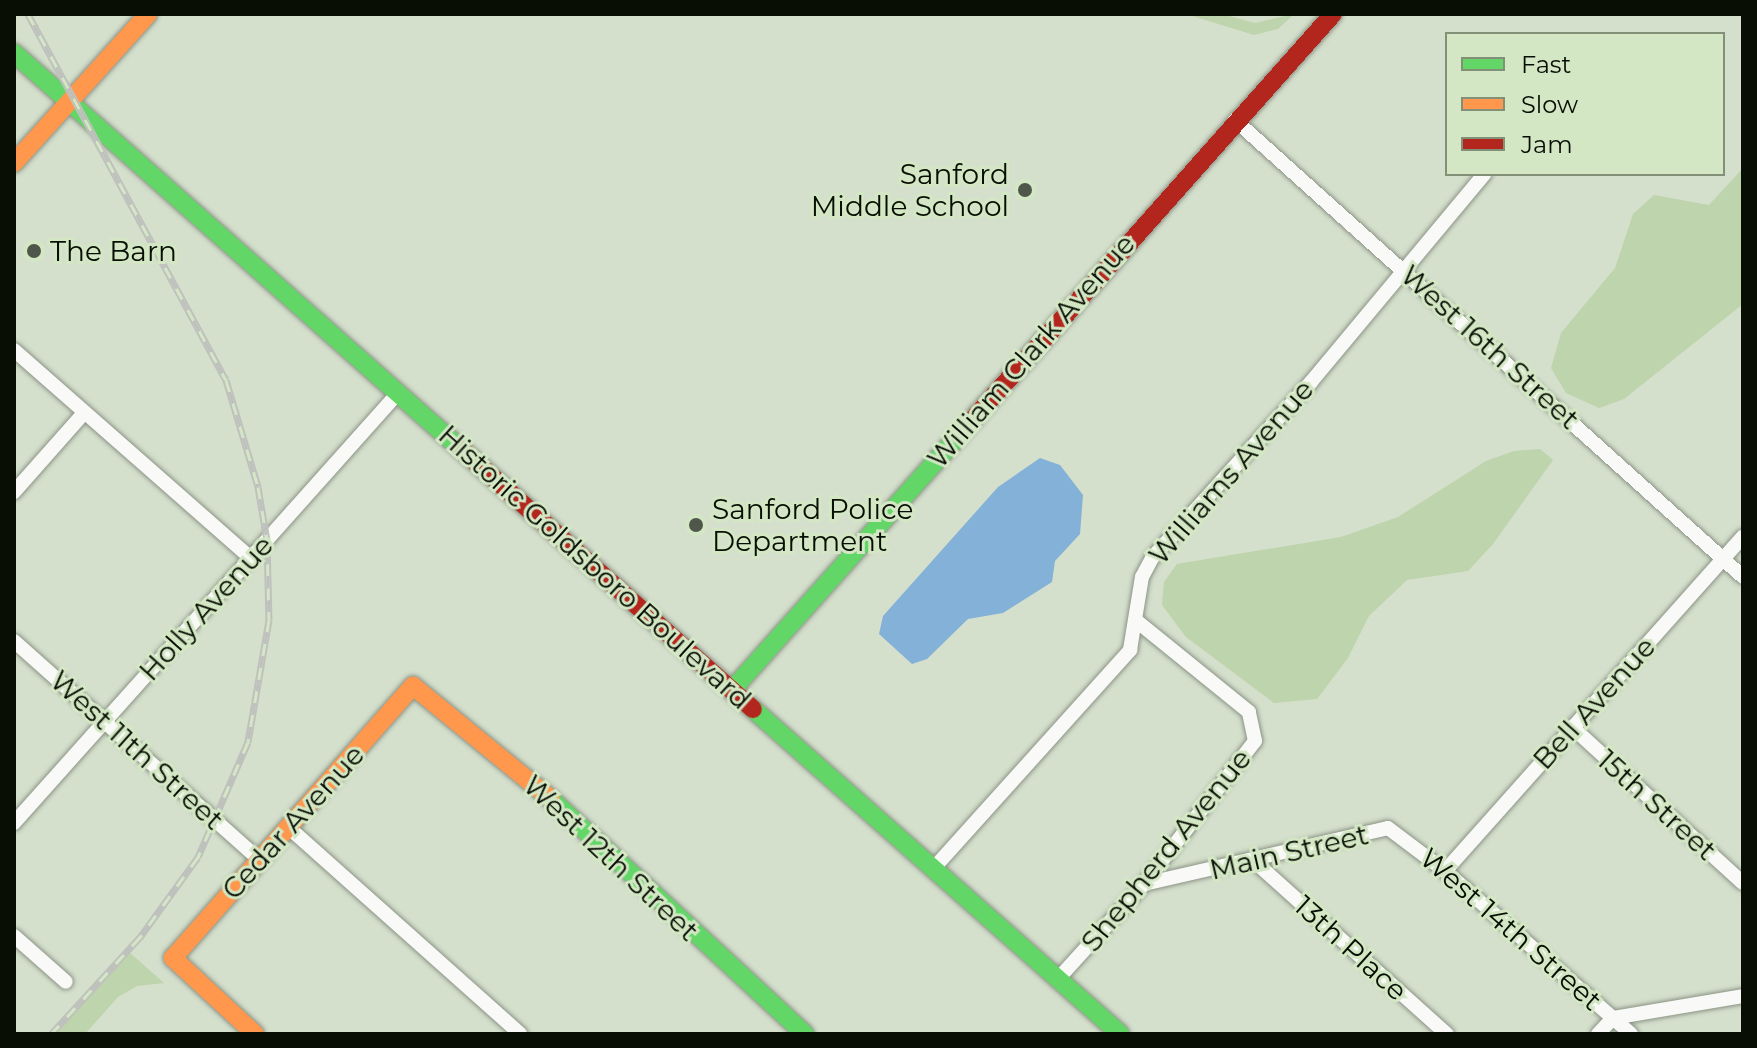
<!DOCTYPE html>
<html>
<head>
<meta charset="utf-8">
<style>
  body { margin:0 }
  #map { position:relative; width:1757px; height:1048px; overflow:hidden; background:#d4dfcc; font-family:Montserrat,sans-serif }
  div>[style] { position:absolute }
  .green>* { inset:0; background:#bed4ac }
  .water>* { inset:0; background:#84b1d8 }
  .roads { filter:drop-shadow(0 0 2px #8c9486) drop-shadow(0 0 2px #8c9486) }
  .street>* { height:14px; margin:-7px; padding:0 7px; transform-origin:7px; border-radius:7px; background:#f9faf7 }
  .fast>* { height:18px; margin:-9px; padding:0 9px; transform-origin:9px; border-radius:9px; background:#63d668 }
  .slow>* { height:18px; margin:-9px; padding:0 9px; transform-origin:9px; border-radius:9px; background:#ff974d }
  .jam>* { height:18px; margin:-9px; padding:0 9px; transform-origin:9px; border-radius:9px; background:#b3261e }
  .rail>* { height:7px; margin-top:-3.5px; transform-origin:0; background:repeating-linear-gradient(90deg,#d3e7c4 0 12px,#bfc1bd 0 24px); box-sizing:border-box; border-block:2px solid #bfc1bd }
  .dots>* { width:22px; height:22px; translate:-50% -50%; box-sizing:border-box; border:4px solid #d3e7c4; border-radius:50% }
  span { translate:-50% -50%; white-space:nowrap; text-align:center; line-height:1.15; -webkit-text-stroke:6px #d3e7c4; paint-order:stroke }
  .poi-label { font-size:28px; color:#080e04 }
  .right { translate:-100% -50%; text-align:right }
  .left { translate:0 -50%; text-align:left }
  .street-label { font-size:28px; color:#080e04 }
  .frame { position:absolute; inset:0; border:16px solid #080e04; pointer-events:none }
  .legend { position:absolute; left:1445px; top:32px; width:280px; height:144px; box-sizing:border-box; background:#d3e7c4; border:2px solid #829077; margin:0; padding:10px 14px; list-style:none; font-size:24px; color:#080e04 }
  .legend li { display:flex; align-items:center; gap:16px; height:40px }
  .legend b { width:40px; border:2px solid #829077 }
</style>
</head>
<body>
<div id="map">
  <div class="green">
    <div style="clip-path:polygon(1186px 14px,1222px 14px,1255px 23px,1294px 14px,1278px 29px,1254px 35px)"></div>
    <div style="clip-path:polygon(1743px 168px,1743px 304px,1624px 399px,1599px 408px,1566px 393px,1551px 368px,1561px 333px,1615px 268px,1633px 214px,1654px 195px,1709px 205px)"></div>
    <div style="clip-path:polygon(1540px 449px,1553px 460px,1493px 544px,1468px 571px,1407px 580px,1369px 616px,1348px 658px,1317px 699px,1274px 703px,1186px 637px,1162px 605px,1164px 582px,1177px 564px,1341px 537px,1398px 517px,1486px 461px,1514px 451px)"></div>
    <div style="clip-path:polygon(129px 952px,164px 983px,137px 986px,118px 997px,85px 1034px,54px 1034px)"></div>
  </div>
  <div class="water">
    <div style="clip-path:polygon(1040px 458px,1060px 465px,1083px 495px,1080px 534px,1055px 561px,1052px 582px,1003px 613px,968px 619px,927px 659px,912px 664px,879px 634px,883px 616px,998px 487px)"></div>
  </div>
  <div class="roads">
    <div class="street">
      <div style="left:1235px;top:120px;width:683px;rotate:41.97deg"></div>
      <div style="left:14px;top:350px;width:315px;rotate:41.3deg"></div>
      <div style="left:14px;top:492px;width:106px;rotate:-48.5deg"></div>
      <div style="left:14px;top:641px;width:328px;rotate:41.7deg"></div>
      <div style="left:1572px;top:727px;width:231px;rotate:42.4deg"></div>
      <div style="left:14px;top:823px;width:577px;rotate:-48.23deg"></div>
      <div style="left:288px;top:827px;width:311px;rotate:41.7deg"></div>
      <div style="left:1255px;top:862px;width:258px;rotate:41.9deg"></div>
      <div style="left:933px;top:869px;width:295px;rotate:-48deg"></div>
      <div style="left:1130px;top:650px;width:74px;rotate:-80.7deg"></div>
      <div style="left:1142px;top:577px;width:21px;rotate:-62deg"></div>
      <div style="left:1152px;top:558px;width:237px;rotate:-47.9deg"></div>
      <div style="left:1311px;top:382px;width:271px;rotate:-50.2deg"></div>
      <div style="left:1445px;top:871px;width:448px;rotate:-48.3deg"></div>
      <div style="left:1144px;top:884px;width:250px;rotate:-12.9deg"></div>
      <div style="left:1388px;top:828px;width:71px;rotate:37deg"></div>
      <div style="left:1445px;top:871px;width:247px;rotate:41.2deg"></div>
      <div style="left:14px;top:936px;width:69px;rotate:41.5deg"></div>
      <div style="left:1057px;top:980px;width:130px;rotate:-47.8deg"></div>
      <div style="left:1144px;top:884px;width:181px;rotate:-52.2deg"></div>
      <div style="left:1255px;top:741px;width:30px;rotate:-102deg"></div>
      <div style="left:1249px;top:712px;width:143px;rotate:-141deg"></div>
      <div style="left:1598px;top:1034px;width:22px;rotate:-47deg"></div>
      <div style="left:1613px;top:1018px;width:132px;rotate:-9.6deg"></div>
    </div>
    <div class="fast">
      <div style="left:14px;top:53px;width:597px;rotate:41.54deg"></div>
      <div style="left:732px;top:690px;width:364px;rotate:-48.3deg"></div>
      <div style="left:753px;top:709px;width:490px;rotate:41.5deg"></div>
      <div style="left:551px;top:799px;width:346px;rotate:42.8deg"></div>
    </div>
    <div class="slow">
      <div style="left:14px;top:163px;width:200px;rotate:-48deg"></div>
      <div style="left:255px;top:1034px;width:112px;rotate:-137.2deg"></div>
      <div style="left:173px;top:958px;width:363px;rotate:-48.6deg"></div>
      <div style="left:413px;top:686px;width:178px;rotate:39.3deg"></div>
    </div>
    <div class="jam">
      <div style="left:974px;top:418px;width:540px;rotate:-48.38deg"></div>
      <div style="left:461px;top:449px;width:391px;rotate:41.7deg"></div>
    </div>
  </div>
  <div class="rail">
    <div style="left:28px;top:14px;width:416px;rotate:61.6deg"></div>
    <div style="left:226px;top:380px;width:112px;rotate:73.3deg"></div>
    <div style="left:258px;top:487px;width:54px;rotate:80.4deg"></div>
    <div style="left:267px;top:540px;width:80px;rotate:88.6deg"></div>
    <div style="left:269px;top:620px;width:124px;rotate:99.8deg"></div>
    <div style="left:248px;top:742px;width:125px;rotate:113.5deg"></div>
    <div style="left:198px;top:857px;width:99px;rotate:125.9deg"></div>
    <div style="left:140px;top:937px;width:132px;rotate:132.5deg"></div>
  </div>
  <div class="dots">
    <div style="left:1025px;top:190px;background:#4f574a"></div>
    <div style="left:34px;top:251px;background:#4f574a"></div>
    <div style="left:696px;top:525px;background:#4f574a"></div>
  </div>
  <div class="poi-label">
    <span class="right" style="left:1009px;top:190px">Sanford<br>Middle School</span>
    <span class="left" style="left:50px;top:251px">The Barn</span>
    <span class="left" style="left:712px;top:525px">Sanford Police<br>Department</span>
  </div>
  <div class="street-label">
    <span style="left:1490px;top:347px;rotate:42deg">West 16th Street</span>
    <span style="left:1031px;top:351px;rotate:-49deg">William Clark Avenue</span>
    <span style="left:1231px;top:472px;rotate:-49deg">Williams Avenue</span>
    <span style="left:595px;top:567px;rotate:42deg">Historic Goldsboro Boulevard</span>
    <span style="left:206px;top:608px;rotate:-48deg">Holly Avenue</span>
    <span style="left:1594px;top:703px;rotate:-48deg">Bell Avenue</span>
    <span style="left:137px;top:750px;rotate:42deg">West 11th Street</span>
    <span style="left:1657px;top:805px;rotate:42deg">15th Street</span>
    <span style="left:293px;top:822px;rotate:-48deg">Cedar Avenue</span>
    <span style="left:1166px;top:850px;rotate:-51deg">Shepherd Avenue</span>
    <span style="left:1289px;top:852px;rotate:-13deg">Main Street</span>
    <span style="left:611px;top:858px;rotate:43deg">West 12th Street</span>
    <span style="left:1511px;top:929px;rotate:41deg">West 14th Street</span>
    <span style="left:1351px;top:948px;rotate:42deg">13th Place</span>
  </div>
  <div class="frame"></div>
  <ul class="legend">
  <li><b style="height:10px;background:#63d668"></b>Fast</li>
  <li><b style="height:10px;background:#ff974d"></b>Slow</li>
  <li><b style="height:10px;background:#b3261e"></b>Jam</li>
  </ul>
</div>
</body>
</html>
